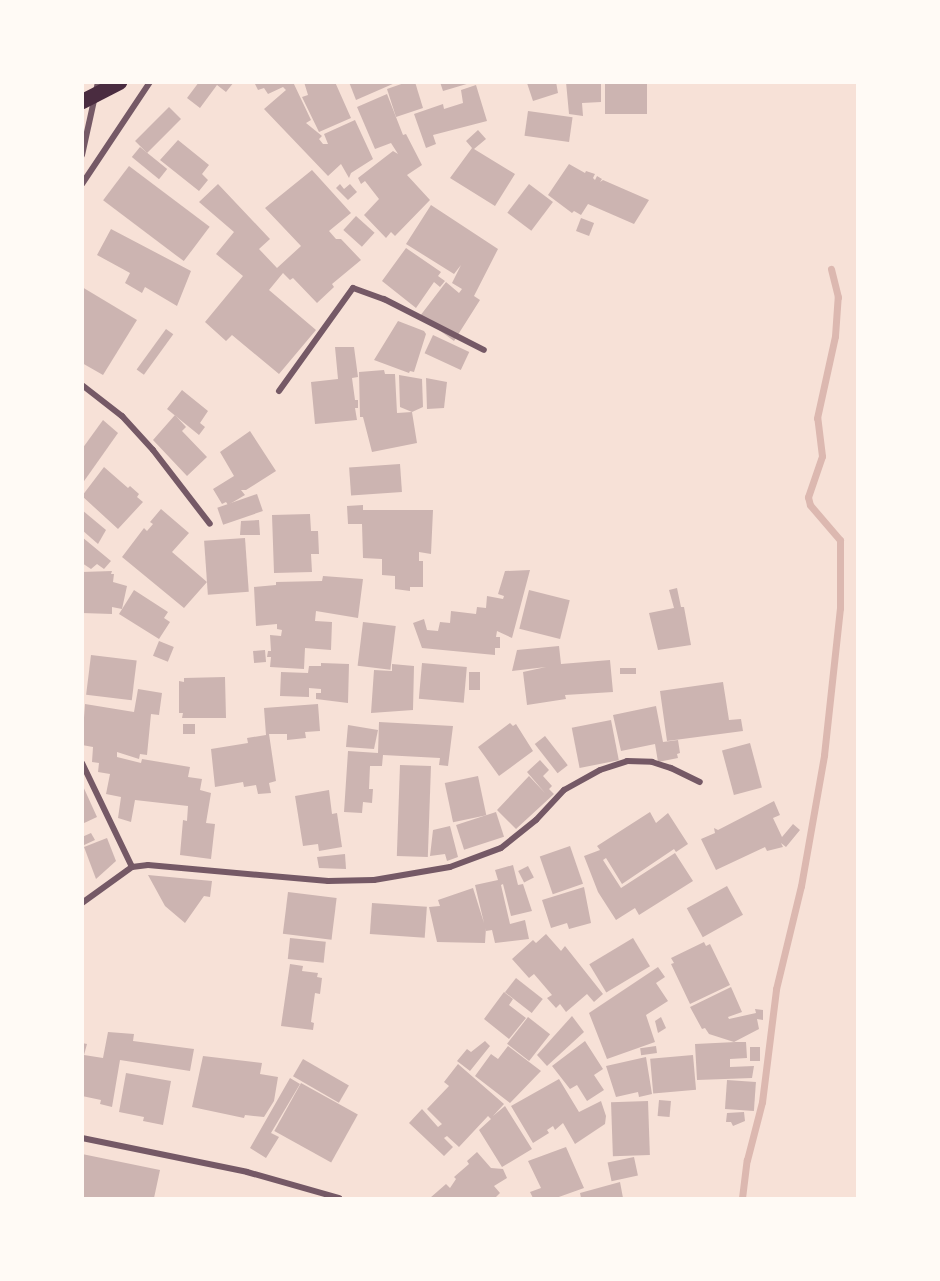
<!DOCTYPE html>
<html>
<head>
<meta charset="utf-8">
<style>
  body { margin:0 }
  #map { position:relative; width:940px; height:1281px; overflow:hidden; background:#f7e1d7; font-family:Overpass,sans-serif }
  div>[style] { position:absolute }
  .stream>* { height:7px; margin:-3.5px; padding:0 3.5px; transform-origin:3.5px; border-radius:3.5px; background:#dcb8b0 }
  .building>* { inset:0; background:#ccb4b1; transform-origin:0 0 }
  .minor>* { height:6px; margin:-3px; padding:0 3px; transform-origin:3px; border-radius:3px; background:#755966 }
  .primary>* { height:15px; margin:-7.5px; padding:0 7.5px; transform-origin:7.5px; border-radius:7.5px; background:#4a2c40 }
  span { translate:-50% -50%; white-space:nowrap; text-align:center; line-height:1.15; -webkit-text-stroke:4.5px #fffaf5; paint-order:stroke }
  .frame { position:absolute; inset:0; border:84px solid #fffaf5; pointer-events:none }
</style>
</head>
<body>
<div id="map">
  <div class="stream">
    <div style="left:742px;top:1198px;width:38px;rotate:-83deg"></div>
    <div style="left:747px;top:1160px;width:60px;rotate:-75.5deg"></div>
    <div style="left:762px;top:1102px;width:114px;rotate:-82.9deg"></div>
    <div style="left:776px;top:989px;width:106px;rotate:-76.4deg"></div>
    <div style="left:801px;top:886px;width:133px;rotate:-80deg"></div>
    <div style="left:824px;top:755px;width:148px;rotate:-83.8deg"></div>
    <div style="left:840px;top:608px;width:68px;rotate:-90deg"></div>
    <div style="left:840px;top:540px;width:46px;rotate:-130.6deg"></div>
    <div style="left:810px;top:505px;width:8px;rotate:-104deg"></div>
    <div style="left:808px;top:497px;width:43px;rotate:-71.1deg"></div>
    <div style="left:822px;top:456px;width:38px;rotate:-97deg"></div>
    <div style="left:817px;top:418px;width:84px;rotate:-77.6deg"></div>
    <div style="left:835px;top:336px;width:39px;rotate:-86deg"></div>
    <div style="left:838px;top:297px;width:29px;rotate:-104deg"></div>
  </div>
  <div class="building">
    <div style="clip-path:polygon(199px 82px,234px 82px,226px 92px,217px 85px,200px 108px,187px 98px)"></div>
    <div style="clip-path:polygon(254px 82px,293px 82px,311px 120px,306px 123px,322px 136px,319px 139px,323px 144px,328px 144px,324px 134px,355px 120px,373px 159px,351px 173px,349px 178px,341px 164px,328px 176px,264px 109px,286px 90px,283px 87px,268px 94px,264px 88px,258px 90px)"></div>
    <div style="clip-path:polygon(304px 82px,335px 82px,351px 118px,319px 132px,302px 97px,308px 95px)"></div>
    <div style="clip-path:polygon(349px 82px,395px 82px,395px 83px,356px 100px)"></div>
    <div style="clip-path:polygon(407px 82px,415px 82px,423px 108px,396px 117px,387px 89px)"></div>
    <div style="clip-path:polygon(440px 82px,470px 82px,470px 83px,443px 91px)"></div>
    <div style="clip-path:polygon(556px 82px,558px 93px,533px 101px,527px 83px)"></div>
    <div style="clip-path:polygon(566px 82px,601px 82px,601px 102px,582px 103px,583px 116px,569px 114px)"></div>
    <div style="left:605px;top:82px;width:42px;height:32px"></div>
    <div style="clip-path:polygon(476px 85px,487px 121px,433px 135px,436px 144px,426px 148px,414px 114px,443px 104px,444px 109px,463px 103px,461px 90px)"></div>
    <div style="clip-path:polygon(387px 94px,403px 135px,406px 134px,422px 165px,407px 175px,430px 200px,395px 236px,391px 232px,386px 238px,364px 215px,379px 199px,365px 181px,361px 184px,358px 178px,393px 151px,398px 154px,391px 143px,375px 149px,357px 107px)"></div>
    <div style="left:169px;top:107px;width:17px;height:48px;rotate:45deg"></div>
    <div style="left:528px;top:111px;width:45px;height:25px;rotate:8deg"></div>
    <div style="clip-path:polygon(478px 130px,486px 139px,474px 149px,515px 174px,495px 206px,450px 178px,472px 148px,466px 141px)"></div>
    <div style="clip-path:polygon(178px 140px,209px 165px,202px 174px,208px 180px,199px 191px,160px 160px)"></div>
    <div style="left:140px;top:147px;width:35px;height:13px;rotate:39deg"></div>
    <div style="clip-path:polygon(569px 164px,585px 173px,586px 171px,595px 174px,593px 178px,595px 180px,597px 176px,602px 179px,600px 182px,603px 180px,649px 200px,634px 224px,588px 204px,581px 215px,574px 211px,572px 213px,548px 195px)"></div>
    <div style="left:129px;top:166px;width:101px;height:43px;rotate:37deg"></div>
    <div style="clip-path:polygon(312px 170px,351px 213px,329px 231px,336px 239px,341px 239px,361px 260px,332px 284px,334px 287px,317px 303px,293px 278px,290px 280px,283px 273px,269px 290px,316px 330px,279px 374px,232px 335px,226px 341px,205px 322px,243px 276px,216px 254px,234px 232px,199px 202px,218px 184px,270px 239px,259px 249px,277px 268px,301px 246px,265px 208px)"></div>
    <div style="clip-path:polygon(340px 184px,344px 189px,350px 184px,357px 192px,348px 200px,336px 188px)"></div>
    <div style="left:529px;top:184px;width:30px;height:36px;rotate:37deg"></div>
    <div style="clip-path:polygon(431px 205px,498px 249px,474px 296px,480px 300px,454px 341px,420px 316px,446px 282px,459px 293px,462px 289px,452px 283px,461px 265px,454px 274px,406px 244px)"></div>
    <div style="left:356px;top:216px;width:25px;height:19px;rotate:42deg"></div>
    <div style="left:581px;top:218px;width:14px;height:14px;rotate:21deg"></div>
    <div style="clip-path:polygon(111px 229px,191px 271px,177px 306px,145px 287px,142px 293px,125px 283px,130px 273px,97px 255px)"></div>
    <div style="clip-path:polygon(406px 248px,441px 272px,438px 276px,445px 281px,440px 287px,434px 282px,416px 308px,382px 281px)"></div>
    <div style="clip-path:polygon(82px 287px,137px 320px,103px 375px,82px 363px)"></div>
    <div style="clip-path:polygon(398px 321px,424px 331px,426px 334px,414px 372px,410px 371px,409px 373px,374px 360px)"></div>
    <div style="left:166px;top:329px;width:9px;height:50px;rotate:36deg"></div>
    <div style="left:433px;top:335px;width:40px;height:20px;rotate:25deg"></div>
    <div style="clip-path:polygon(335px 347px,354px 347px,358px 377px,352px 378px,355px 400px,358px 400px,358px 408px,355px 408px,357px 420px,315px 424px,311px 382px,338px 379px)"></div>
    <div style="clip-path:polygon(384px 370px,385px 374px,395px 374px,397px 413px,412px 412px,417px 443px,372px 452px,363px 417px,360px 417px,359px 372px)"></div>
    <div style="clip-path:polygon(399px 375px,422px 379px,423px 407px,412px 412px,400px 407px)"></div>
    <div style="clip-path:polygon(426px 378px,447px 382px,444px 408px,427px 409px)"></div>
    <div style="clip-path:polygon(182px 390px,208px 411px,200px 423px,205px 427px,199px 435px,167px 409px)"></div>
    <div style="clip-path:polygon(175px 415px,186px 427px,182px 431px,207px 457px,187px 476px,153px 440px)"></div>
    <div style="clip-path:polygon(103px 420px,118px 433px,82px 484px,82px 449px)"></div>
    <div style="clip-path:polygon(250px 431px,276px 471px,246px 490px,241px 490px,245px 495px,228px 505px,226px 502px,222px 504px,213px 489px,234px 476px,220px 452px)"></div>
    <div style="left:400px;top:464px;width:28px;height:51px;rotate:86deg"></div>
    <div style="clip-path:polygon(104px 467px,128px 488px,130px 486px,139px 494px,137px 497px,143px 502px,118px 529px,82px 496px)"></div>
    <div style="left:257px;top:494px;width:18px;height:42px;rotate:71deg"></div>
    <div style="clip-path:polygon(363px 505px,363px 510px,433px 510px,431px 554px,419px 552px,419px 561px,423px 561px,423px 587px,410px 587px,410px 591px,395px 589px,395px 576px,382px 575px,382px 559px,363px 558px,362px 524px,348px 524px,347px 506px)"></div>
    <div style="clip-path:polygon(161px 509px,189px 533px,172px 552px,207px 582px,184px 608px,122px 557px,144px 528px,147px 531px,153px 524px,150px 522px)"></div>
    <div style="clip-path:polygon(82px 510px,106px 530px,98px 544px,82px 530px)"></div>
    <div style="clip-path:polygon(310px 514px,311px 531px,318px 531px,319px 554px,311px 554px,312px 572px,274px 573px,272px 515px)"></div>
    <div style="clip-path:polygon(259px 520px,260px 535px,240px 535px,241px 521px)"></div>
    <div style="clip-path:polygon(82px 537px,111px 561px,104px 569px,97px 564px,91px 569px,82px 563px)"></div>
    <div style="left:245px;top:538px;width:54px;height:41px;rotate:86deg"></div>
    <div style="clip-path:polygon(530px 570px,512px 638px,497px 631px,496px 637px,500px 637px,500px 648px,495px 648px,495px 655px,422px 648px,413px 623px,424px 619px,427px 630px,438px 631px,440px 622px,450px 623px,451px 611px,476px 614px,477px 607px,486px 608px,487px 596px,503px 599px,504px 596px,498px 594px,505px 571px)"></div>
    <div style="clip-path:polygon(112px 571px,111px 574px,114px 574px,113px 582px,127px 586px,122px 609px,112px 607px,112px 614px,82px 613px,82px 572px)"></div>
    <div style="clip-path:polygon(323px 576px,363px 579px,358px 618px,316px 611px,315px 621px,332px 622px,331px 650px,305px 648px,304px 669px,270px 667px,271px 657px,267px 657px,268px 651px,271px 651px,270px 635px,281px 636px,282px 630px,277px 629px,277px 624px,256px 626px,254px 587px,276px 585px,276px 582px,322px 581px)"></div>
    <div style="clip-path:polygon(677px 588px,681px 607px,684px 607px,691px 645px,658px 650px,649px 613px,674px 608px,669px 590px)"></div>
    <div style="clip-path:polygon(134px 590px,168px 612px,164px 618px,170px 622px,159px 639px,119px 614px)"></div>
    <div style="left:529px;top:590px;width:42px;height:40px;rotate:14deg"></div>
    <div style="left:363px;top:622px;width:33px;height:44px;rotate:7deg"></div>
    <div style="left:159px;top:641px;width:16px;height:16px;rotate:22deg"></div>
    <div style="clip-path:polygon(559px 646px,561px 664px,610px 660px,613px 692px,565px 695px,566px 699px,527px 705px,523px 672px,546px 667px,512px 671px,517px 650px)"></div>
    <div style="left:265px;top:650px;width:12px;height:12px;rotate:85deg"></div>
    <div style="left:91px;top:655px;width:46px;height:40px;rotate:7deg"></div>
    <div style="clip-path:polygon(321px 663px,349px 664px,348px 703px,316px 699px,316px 693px,321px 693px,321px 689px,309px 688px,309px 697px,280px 696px,281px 672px,308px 673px,309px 666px,321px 666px)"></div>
    <div style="left:422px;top:663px;width:45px;height:36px;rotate:5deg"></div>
    <div style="clip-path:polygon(392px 664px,414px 666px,413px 710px,371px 713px,374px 670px,392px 671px)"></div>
    <div style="left:636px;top:668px;width:6px;height:16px;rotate:90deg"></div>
    <div style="left:469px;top:672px;width:11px;height:18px"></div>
    <div style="clip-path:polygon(225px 677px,226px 718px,182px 718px,183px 713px,179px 713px,179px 681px,184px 682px,184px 678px)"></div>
    <div style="clip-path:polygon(723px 682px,729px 720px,741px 719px,743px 731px,667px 741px,660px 691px)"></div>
    <div style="clip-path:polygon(138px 689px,162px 693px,159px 715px,151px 714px,147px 755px,140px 754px,139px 759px,117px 752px,117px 757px,141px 763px,142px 759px,190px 767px,188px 777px,202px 779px,200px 790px,211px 793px,206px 823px,215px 824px,211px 859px,180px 855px,183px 820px,187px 821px,188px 806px,135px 800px,131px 822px,118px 818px,121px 797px,106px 794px,110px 774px,98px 772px,99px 763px,92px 762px,93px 747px,82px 745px,85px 704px,134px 712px)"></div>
    <div style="clip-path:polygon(318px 704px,320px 731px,305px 732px,306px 738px,287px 740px,287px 734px,269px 734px,276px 781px,269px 783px,271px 793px,258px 794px,256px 785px,244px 787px,243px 782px,215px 787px,211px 749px,248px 743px,247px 738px,266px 735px,264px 708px)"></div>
    <div style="clip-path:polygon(656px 706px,663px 742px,678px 740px,680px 753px,677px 754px,678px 758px,658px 762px,655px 744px,621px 751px,613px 715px)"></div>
    <div style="left:611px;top:720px;width:41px;height:40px;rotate:79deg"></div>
    <div style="clip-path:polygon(379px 722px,453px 726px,448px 766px,439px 765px,440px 758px,383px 755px,382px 766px,370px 766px,369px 789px,373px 789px,372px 803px,363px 802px,362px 813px,344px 812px,348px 751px,378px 753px)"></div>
    <div style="clip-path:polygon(510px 723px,513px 726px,516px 724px,533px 751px,499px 776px,478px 747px)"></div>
    <div style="left:183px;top:724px;width:12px;height:10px"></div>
    <div style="clip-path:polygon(348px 725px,378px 730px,374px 749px,346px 747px)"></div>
    <div style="left:545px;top:736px;width:37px;height:13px;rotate:52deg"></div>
    <div style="left:750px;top:743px;width:46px;height:29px;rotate:75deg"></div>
    <div style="clip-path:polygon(540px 760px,549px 770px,543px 776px,552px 786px,549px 789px,554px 794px,516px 829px,497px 810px,529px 776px,545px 793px,527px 772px)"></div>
    <div style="left:400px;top:765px;width:31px;height:91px;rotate:2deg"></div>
    <div style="left:478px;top:776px;width:40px;height:34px;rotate:78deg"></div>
    <div style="clip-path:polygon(82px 784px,97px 817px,82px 824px)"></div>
    <div style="clip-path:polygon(329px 790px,332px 814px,337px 813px,342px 847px,319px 851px,318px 844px,303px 846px,295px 796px)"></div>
    <div style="clip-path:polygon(774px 801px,780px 815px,773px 818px,782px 837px,793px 824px,800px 830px,786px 847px,781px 843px,783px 847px,767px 851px,765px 847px,716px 870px,701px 839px,715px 833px,714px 828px,718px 830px)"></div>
    <div style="left:496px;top:812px;width:26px;height:42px;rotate:72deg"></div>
    <div style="clip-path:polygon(650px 812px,656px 823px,668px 813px,688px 844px,676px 852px,674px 849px,622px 884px,606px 858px,603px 860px,621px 888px,675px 853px,693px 881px,639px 915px,635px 908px,616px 920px,598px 892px,584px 856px,600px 850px,597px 846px)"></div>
    <div style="clip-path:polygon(450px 826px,458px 857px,447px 861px,445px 854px,430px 856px,433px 830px)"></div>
    <div style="clip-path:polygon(91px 833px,95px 840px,82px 846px,82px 837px)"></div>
    <div style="clip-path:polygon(107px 838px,116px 861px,96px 879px,84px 847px)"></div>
    <div style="left:570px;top:846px;width:40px;height:32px;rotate:71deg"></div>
    <div style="clip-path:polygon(345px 854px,346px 869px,319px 868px,317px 857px)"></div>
    <div style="clip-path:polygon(513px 865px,518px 885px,523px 884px,532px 911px,511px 916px,503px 884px,501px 885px,510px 924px,525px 920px,529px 939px,495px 943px,492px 930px,486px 931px,486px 928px,485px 943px,437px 942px,429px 907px,440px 906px,438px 900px,473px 888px,484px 923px,475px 885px,498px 880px,495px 870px)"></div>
    <div style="left:528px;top:866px;width:13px;height:11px;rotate:63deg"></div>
    <div style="clip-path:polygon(148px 875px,212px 881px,210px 897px,204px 896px,185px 923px,165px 906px)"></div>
    <div style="left:727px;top:886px;width:33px;height:46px;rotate:61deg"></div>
    <div style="clip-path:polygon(584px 887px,591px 923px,569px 929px,567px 923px,551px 928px,542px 900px)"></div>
    <div style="left:288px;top:892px;width:49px;height:42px;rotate:7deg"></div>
    <div style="left:372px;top:903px;width:55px;height:31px;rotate:4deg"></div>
    <div style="clip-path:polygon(546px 934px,561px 951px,565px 946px,603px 994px,594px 1002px,587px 994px,566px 1012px,560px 1004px,556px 1008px,547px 998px,552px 995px,534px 974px,529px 978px,512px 959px,533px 940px,536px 943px)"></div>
    <div style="left:290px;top:938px;width:36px;height:21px;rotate:6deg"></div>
    <div style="left:633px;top:938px;width:33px;height:51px;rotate:59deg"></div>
    <div style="clip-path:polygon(704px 942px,706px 946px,710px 944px,730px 985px,690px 1004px,671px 964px,674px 963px,671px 958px)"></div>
    <div style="clip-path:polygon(290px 964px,303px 966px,302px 971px,318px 973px,317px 977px,322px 978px,320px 994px,315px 993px,311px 1022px,314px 1023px,313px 1030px,281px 1026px)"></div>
    <div style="clip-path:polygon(658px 967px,665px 977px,656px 983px,668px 1001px,646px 1015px,655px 1042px,607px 1059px,589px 1013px)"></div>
    <div style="left:516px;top:978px;width:34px;height:18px;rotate:38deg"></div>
    <div style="clip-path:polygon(731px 987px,742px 1012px,728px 1017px,729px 1019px,756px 1013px,755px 1009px,763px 1010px,763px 1020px,757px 1019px,759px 1029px,734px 1042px,709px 1034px,705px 1028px,702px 1029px,690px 1007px)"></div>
    <div style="clip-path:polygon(504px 992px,513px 999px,509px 1005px,526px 1018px,509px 1039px,484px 1019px)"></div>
    <div style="clip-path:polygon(572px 1016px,584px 1032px,547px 1066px,537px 1055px)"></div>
    <div style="left:528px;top:1017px;width:28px;height:34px;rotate:38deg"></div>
    <div style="clip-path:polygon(661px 1017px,666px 1028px,658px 1033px,655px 1021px)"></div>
    <div style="clip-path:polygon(108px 1032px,134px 1034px,133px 1041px,194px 1049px,190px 1071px,120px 1060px,112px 1107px,100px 1104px,101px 1100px,82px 1096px,82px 1043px,87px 1044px,84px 1055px,103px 1058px)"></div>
    <div style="clip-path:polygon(485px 1041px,490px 1046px,470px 1071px,457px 1061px,467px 1049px,471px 1052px)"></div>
    <div style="clip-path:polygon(585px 1041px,603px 1069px,594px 1075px,604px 1090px,587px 1101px,577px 1085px,570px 1089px,552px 1066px)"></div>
    <div style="clip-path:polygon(736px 1042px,746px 1042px,747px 1058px,730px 1059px,730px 1067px,754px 1066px,752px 1078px,697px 1080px,695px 1044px)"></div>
    <div style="clip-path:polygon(508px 1046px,541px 1071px,510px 1103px,475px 1076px,491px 1054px,498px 1059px)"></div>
    <div style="left:656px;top:1046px;width:7px;height:16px;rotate:82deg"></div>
    <div style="left:750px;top:1047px;width:10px;height:14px"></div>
    <div style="left:693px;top:1055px;width:35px;height:43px;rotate:85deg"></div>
    <div style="clip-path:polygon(203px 1056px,262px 1063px,260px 1074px,278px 1077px,274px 1101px,264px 1117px,245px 1115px,244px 1118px,192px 1107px)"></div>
    <div style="clip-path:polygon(646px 1057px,652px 1094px,639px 1097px,638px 1092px,616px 1097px,606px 1066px)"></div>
    <div style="left:303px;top:1059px;width:53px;height:20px;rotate:30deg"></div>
    <div style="clip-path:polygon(458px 1064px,504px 1104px,493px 1116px,505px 1106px,532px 1149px,502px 1167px,479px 1130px,491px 1119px,488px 1116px,459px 1147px,447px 1136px,444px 1138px,453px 1147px,444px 1156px,409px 1123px,422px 1109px,438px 1127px,442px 1124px,427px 1109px,449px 1086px,444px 1082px)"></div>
    <div style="clip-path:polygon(126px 1073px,171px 1081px,163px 1125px,143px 1121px,144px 1117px,119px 1112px)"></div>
    <div style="clip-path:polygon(290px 1078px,300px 1084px,271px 1133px,279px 1137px,266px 1158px,250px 1148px)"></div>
    <div style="clip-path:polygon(559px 1079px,579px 1112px,601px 1101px,606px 1116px,605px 1124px,575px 1144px,563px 1123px,555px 1130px,553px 1126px,547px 1130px,549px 1133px,533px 1143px,511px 1106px)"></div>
    <div style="left:727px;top:1080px;width:29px;height:29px;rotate:4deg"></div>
    <div style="left:301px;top:1083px;width:65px;height:55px;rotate:29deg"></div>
    <div style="left:659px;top:1100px;width:12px;height:16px;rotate:5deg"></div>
    <div style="left:648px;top:1101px;width:54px;height:37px;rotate:88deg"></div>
    <div style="clip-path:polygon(744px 1112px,745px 1121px,733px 1126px,731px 1122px,726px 1122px,727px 1113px)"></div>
    <div style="clip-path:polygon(566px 1147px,584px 1188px,556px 1198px,533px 1198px,530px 1192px,541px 1188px,528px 1161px)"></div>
    <div style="clip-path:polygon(477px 1152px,491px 1168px,503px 1169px,507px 1178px,494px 1186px,500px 1193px,496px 1197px,498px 1198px,430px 1198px,446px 1184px,450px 1188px,456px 1179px,454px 1177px,469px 1164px,467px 1161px)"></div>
    <div style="clip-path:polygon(82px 1154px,160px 1170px,154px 1198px,82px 1197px)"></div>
    <div style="left:634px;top:1157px;width:19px;height:27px;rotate:78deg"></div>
    <div style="clip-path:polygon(620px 1182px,623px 1198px,581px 1198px,580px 1193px)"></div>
  </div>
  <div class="minor">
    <div style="left:82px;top:155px;width:75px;rotate:-77.6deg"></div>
    <div style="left:82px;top:184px;width:123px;rotate:-56.3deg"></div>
    <div style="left:82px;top:385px;width:51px;rotate:37.8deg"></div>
    <div style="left:122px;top:416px;width:46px;rotate:47.6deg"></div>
    <div style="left:153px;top:450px;width:93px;rotate:52.4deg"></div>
    <div style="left:279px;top:391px;width:127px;rotate:-54.3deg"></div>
    <div style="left:353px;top:288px;width:33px;rotate:20deg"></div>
    <div style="left:384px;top:299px;width:112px;rotate:27deg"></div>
    <div style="left:82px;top:763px;width:115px;rotate:64.3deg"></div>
    <div style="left:82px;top:903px;width:62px;rotate:-35.8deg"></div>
    <div style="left:132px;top:867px;width:16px;rotate:-7deg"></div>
    <div style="left:148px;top:865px;width:181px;rotate:5.1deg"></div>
    <div style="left:328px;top:881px;width:46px;rotate:-1.2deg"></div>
    <div style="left:374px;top:880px;width:77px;rotate:-9.7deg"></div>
    <div style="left:450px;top:867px;width:54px;rotate:-20.4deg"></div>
    <div style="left:501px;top:848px;width:45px;rotate:-38.7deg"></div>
    <div style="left:536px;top:820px;width:41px;rotate:-47deg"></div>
    <div style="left:564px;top:790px;width:41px;rotate:-29.1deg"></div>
    <div style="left:600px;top:770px;width:28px;rotate:-18deg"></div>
    <div style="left:627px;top:761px;width:25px;rotate:2deg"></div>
    <div style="left:652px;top:762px;width:20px;rotate:18deg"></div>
    <div style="left:671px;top:768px;width:32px;rotate:26deg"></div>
    <div style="left:82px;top:1138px;width:168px;rotate:11.6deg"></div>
    <div style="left:247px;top:1172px;width:96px;rotate:15.8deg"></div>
  </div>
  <div class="primary">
    <div style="left:82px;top:101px;width:42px;rotate:-27.2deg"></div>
  </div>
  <div class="frame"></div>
</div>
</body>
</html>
